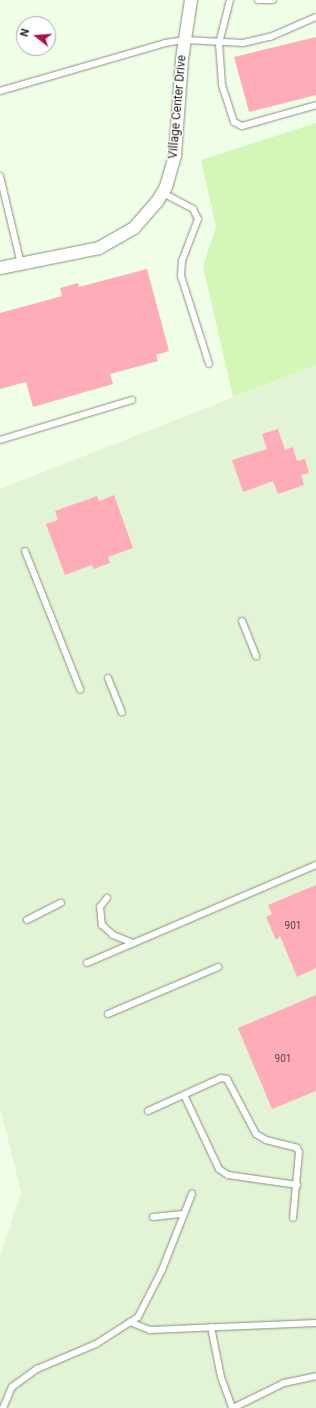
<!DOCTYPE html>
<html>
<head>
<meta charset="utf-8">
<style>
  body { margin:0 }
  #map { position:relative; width:316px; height:1408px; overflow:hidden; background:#f1fee7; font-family:Roboto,sans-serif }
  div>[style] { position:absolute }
  .built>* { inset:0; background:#e3f4d6 }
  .green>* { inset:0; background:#d4f6b7 }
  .building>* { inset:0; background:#ffacb9 }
  .roads { filter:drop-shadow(0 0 1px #86917c) drop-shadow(0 0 1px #86917c) }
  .service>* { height:6px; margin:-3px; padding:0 3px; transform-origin:3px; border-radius:3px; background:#fff }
  .minor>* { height:12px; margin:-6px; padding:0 6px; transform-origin:6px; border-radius:6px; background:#fff }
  span { translate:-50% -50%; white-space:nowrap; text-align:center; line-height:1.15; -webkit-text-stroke:3px #fff; paint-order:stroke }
  .number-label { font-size:10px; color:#5b4a46 }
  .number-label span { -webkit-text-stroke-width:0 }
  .street-label { font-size:12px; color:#242920 }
  .north { position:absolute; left:16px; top:16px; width:40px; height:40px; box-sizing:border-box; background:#fff; border:1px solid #a7a9a6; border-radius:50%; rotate:287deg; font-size:11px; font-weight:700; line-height:16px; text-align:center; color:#242920 }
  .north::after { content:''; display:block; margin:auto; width:14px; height:18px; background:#a91548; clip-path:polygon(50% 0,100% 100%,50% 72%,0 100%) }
</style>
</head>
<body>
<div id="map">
  <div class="built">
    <div style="clip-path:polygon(316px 365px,316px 1408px,0 1408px,0 1257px,21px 1192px,0 1108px,0 489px)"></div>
  </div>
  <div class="green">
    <div style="clip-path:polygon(316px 123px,316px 365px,233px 397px,203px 266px,216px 227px,201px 160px)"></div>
  </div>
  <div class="building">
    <div style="clip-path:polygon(316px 37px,316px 95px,249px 112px,234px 57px)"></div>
    <div style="clip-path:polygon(147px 269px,169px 351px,156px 355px,158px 361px,110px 374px,113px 384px,33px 407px,26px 382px,0 389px,0 313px,62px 296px,60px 288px,78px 283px,79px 287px)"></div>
    <div style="clip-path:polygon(278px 429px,285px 450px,293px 447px,297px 461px,305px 459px,309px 473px,301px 475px,304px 485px,278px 494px,273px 481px,243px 492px,232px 460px,267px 449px,262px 434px)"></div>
    <div style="clip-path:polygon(114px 495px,133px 548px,108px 557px,110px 563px,94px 569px,92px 565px,65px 575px,46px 524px,58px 520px,55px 511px,97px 496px,99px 501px)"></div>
    <div style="clip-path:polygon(316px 885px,316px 968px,297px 977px,280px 936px,276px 940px,266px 917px,272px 914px,268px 905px)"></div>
    <div style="clip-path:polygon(316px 995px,316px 1091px,272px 1109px,238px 1028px)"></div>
  </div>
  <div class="roads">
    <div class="service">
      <div style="left:230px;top:0;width:44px;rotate:104.3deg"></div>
      <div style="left:219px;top:43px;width:42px;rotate:85.9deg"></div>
      <div style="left:222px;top:85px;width:39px;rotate:72deg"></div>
      <div style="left:234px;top:122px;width:9px;rotate:27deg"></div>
      <div style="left:242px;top:126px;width:77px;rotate:-15.8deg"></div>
      <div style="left:258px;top:0;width:15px"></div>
      <div style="left:0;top:91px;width:172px;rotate:-16.2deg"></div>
      <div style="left:165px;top:43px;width:20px;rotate:-9deg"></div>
      <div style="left:185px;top:40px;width:58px;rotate:3deg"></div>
      <div style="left:243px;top:43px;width:28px;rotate:-13deg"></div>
      <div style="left:270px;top:37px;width:50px;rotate:-23.5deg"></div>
      <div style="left:0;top:176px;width:90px;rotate:76.6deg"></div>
      <div style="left:163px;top:193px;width:34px;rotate:28deg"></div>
      <div style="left:193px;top:209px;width:11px;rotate:63deg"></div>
      <div style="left:198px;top:219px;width:45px;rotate:110.9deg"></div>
      <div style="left:182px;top:261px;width:15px;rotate:94deg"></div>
      <div style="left:181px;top:276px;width:92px;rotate:72.3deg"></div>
      <div style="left:0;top:440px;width:138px;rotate:-16.9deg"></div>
      <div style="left:25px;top:551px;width:149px;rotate:68.3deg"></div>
      <div style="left:242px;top:621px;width:38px;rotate:68deg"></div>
      <div style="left:108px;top:678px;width:37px;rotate:68deg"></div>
      <div style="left:107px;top:898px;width:11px;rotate:128deg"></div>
      <div style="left:100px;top:907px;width:18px;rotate:84deg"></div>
      <div style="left:102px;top:925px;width:15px;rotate:42deg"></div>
      <div style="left:113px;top:935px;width:22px;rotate:22deg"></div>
      <div style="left:27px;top:920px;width:38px;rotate:-27deg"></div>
      <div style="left:87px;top:963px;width:249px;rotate:-23.2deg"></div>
      <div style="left:108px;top:1014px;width:120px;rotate:-23.1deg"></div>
      <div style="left:184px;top:1095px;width:82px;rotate:64.7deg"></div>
      <div style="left:219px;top:1169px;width:11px;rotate:34deg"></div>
      <div style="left:228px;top:1175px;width:70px;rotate:8.2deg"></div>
      <div style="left:148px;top:1111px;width:80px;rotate:-24.3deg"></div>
      <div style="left:221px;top:1078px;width:6px;rotate:9deg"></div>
      <div style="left:227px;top:1079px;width:62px;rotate:62.2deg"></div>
      <div style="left:256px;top:1134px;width:12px;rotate:31deg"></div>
      <div style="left:266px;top:1140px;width:32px;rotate:14deg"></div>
      <div style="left:297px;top:1148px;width:4px;rotate:63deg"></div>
      <div style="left:299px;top:1152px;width:66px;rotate:95.2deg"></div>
      <div style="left:153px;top:1217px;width:30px;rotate:-6deg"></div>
      <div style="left:130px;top:1322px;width:22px;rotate:22deg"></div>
      <div style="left:150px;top:1330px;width:166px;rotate:-2.4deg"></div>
      <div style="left:211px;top:1327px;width:51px;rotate:78.7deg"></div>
      <div style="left:221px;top:1377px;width:33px;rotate:70deg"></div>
      <div style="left:3px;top:1408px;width:23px;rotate:-67deg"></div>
      <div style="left:12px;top:1387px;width:31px;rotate:-36deg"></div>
      <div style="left:37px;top:1369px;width:64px;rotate:-23deg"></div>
      <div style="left:96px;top:1344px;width:50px;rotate:-32.7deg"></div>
      <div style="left:138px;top:1317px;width:53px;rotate:-62.9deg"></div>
      <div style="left:162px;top:1270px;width:82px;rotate:-68.5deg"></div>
      <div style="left:233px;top:1408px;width:57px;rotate:-26.1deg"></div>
      <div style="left:284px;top:1383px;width:33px;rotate:-12deg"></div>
    </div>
    <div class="minor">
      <div style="left:0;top:268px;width:101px;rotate:-11.4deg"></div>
      <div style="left:99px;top:248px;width:40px;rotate:-29.7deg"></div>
      <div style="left:134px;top:228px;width:35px;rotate:-49deg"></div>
      <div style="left:157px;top:202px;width:17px;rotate:-59deg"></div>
      <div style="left:166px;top:187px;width:33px;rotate:-74deg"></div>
      <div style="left:175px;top:155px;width:96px;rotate:-85.8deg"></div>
      <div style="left:182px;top:59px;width:60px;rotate:-81.3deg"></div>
    </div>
  </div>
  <div class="number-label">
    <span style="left:293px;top:926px">901</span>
    <span style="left:283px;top:1059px">901</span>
  </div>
  <div class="street-label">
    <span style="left:178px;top:107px;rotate:-85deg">Village Center Drive</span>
  </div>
  <div class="north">N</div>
</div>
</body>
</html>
